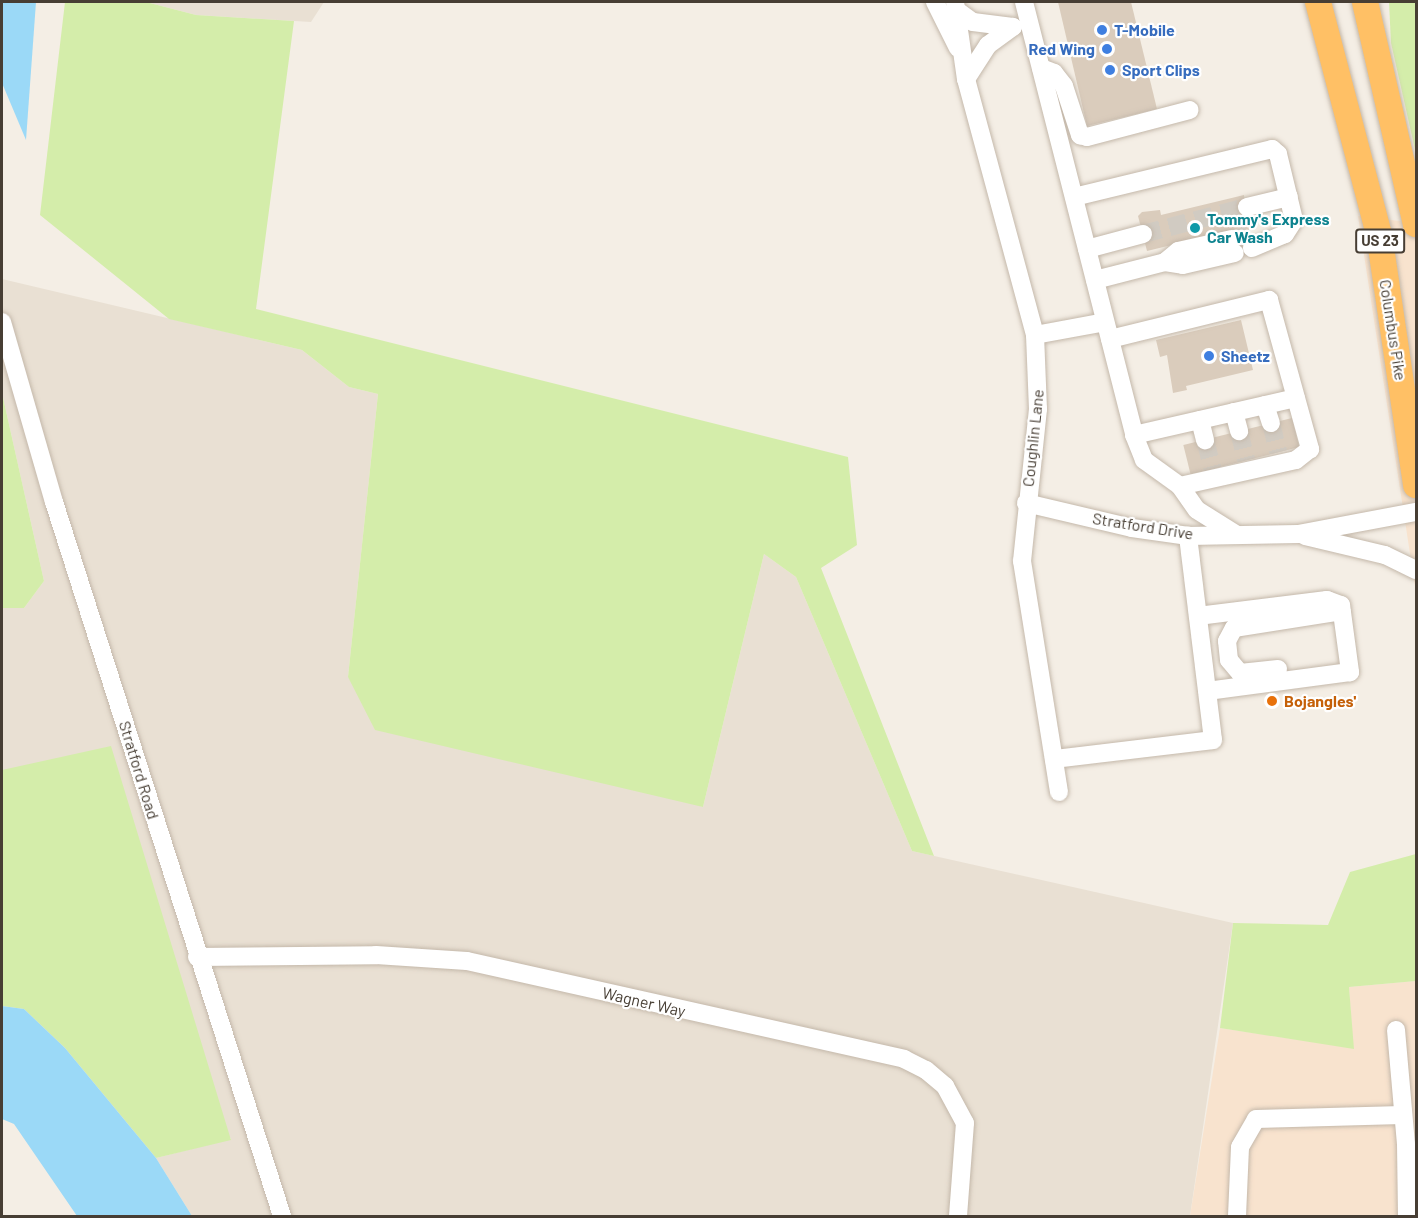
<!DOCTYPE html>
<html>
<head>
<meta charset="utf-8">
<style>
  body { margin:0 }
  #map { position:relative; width:1418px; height:1218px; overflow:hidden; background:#f4eee5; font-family:Barlow,sans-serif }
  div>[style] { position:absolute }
  .residential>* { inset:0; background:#e9e0d3 }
  .commercial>* { inset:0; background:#f8e3ce }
  .green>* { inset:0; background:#d4edaa }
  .water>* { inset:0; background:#9bd9f7 }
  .building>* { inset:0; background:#daccbc; transform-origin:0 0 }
  .minor-tunnel>* { height:18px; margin-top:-9px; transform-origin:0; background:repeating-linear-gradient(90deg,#d1cbc2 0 18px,transparent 0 27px) }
  .roads { filter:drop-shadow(0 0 2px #c4b8aa) drop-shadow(0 0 2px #c4b8aa) }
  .minor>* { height:18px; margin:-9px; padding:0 9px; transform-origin:9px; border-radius:9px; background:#fff }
  .highway>* { height:26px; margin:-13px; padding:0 13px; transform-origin:13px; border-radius:13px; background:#ffc065 }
  .dots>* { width:16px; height:16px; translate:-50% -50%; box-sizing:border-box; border:3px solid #fff; border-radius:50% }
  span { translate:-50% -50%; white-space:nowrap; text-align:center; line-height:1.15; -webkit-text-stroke:4.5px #fff; paint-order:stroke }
  .shield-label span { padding:2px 4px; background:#fff; border:2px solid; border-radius:4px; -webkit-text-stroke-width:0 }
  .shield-label { font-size:15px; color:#473e34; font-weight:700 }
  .shop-label { font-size:16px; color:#366cbe; font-weight:700 }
  .left { translate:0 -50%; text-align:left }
  .right { translate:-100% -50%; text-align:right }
  .culture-label { font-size:16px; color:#0d838f; font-weight:700 }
  .street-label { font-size:16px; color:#473e34 }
  .food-label { font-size:16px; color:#c56008; font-weight:700 }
  .frame { position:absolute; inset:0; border:3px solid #473e34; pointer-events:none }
</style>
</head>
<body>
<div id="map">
  <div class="residential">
    <div style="clip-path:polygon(146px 2px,324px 2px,311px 22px,196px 15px)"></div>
    <div style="clip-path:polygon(2px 279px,302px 350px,349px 387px,378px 394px,348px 677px,703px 807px,764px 554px,796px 577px,912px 851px,1233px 923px,1190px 1216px,192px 1216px,156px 1158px,231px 1139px,2px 770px,2px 608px,24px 608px,44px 581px,2px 393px)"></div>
  </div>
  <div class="commercial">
    <div style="clip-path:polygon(1358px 216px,1416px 223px,1416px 597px,1415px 586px)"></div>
    <div style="clip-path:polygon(1416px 981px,1416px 1216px,1190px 1216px,1220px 1028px,1353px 1048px,1349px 987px)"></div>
  </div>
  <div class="green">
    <div style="clip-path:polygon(65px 2px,146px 2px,196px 15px,294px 21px,256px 309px,848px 457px,857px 545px,821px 568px,934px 856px,912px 851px,796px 577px,764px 554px,703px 807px,375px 730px,348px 677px,378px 394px,349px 387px,302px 350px,169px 319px,40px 215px)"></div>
    <div style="clip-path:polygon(1389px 2px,1416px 2px,1416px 154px,1391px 43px)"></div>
    <div style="clip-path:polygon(2px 393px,44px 581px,24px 608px,2px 608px)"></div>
    <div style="clip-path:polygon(111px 746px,231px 1140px,156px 1158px,65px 1048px,24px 1009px,2px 1006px,2px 770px)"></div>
    <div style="clip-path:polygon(1416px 854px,1416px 981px,1349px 987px,1354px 1049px,1220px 1028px,1233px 923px,1328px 925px,1350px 872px)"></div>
  </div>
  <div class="water">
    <div style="clip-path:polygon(2px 2px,36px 2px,26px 140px,2px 83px)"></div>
    <div style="clip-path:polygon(2px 1006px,24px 1009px,65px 1048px,156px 1158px,192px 1216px,77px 1216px,14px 1124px,2px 1119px)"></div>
  </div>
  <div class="building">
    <div style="clip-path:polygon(1058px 2px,1131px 2px,1157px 109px,1087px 126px)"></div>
    <div style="clip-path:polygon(1244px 195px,1253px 253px,1237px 257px,1225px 232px,1147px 251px,1138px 216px,1142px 212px,1160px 210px,1161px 215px)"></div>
    <div style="clip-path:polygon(1241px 320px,1253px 370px,1186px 386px,1187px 390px,1173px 393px,1167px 355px,1160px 357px,1156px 340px)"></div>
    <div style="left:1292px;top:418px;width:30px;height:112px;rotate:76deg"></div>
  </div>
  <div class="minor-tunnel">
    <div style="left:1143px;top:234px;width:107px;rotate:-14.6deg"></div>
    <div style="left:1232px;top:239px;width:16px;rotate:-14deg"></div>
    <div style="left:1271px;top:423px;width:30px;rotate:76deg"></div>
    <div style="left:1239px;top:431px;width:30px;rotate:76deg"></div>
    <div style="left:1205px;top:440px;width:30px;rotate:75deg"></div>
  </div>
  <div class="roads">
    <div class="minor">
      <div style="left:935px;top:2px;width:51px;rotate:63.4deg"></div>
      <div style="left:955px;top:2px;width:78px;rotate:81.9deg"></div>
      <div style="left:966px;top:79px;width:265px;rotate:74.9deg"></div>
      <div style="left:1035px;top:335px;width:74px;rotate:87.7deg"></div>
      <div style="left:1038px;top:409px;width:153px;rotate:96deg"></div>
      <div style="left:1022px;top:561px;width:234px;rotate:80.9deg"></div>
      <div style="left:1024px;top:2px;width:447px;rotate:75.7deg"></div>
      <div style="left:1134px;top:435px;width:27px;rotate:68deg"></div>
      <div style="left:1144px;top:460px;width:44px;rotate:35.8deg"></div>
      <div style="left:959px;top:12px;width:17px;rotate:36deg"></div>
      <div style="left:973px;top:22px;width:40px;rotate:7.1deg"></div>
      <div style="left:1041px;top:68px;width:14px;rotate:21deg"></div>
      <div style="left:1054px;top:73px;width:16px;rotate:52deg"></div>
      <div style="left:1064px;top:86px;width:52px;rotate:71.9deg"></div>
      <div style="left:1080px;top:135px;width:7px;rotate:16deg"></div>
      <div style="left:1087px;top:137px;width:106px;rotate:-14.7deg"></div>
      <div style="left:966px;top:79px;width:40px;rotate:-57.1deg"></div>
      <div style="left:988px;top:45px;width:31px;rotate:-36deg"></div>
      <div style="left:1074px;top:197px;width:204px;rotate:-13.6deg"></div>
      <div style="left:1272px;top:149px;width:8px;rotate:40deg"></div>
      <div style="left:1278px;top:154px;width:68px;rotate:76.4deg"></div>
      <div style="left:1294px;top:220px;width:17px;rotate:123deg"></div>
      <div style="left:1285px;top:234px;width:36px;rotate:157deg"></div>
      <div style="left:1247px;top:207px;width:43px;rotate:-13.4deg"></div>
      <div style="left:1087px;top:249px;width:58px;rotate:-15deg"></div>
      <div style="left:1165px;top:262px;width:17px;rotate:-40deg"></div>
      <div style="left:1178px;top:251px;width:55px;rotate:-12.5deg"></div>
      <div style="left:1095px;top:280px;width:72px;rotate:-14.4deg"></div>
      <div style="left:1165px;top:262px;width:18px;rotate:9deg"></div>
      <div style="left:1183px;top:265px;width:53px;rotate:-13deg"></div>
      <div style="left:2px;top:322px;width:187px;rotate:73.9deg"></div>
      <div style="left:54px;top:502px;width:750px;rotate:72.29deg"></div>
      <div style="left:1035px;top:335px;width:71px;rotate:-10.5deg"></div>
      <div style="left:1110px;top:339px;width:164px;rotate:-13.8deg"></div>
      <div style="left:1269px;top:300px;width:155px;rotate:74.6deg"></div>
      <div style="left:1310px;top:449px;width:18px;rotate:142deg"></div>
      <div style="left:1296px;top:460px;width:119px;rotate:167.4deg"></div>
      <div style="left:1180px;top:486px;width:29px;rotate:55deg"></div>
      <div style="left:1197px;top:510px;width:47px;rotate:32deg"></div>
      <div style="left:1265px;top:405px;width:19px;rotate:72deg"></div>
      <div style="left:1234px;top:412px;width:20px;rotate:75deg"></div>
      <div style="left:1200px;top:420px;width:21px;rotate:76deg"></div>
      <div style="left:1134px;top:435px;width:166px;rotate:-12.9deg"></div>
      <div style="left:1026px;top:503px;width:109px;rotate:13.3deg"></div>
      <div style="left:1132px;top:528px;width:57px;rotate:8.1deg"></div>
      <div style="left:1188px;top:536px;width:110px;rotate:-1deg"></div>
      <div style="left:1298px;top:534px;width:120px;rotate:-10.6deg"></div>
      <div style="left:1305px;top:536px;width:82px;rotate:13.4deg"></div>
      <div style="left:1385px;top:555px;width:34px;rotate:26deg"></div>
      <div style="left:1198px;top:616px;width:130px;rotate:-7.1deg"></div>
      <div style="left:1327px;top:600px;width:15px;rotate:20deg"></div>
      <div style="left:1341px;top:605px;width:68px;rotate:82.3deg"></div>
      <div style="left:1350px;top:672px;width:144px;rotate:172.4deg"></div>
      <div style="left:1278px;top:669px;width:38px;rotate:174deg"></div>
      <div style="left:1240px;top:673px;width:17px;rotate:-130deg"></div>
      <div style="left:1229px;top:660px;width:19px;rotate:-96deg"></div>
      <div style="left:1227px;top:641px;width:15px;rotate:-62deg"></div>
      <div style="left:1234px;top:628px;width:109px;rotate:-8.9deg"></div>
      <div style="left:1054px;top:759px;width:160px;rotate:-6.8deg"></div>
      <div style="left:1213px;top:740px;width:206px;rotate:-97deg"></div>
      <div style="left:197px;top:957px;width:179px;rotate:-0.6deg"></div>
      <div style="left:376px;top:955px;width:91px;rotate:3.8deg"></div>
      <div style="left:467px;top:961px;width:448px;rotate:12.6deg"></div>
      <div style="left:904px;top:1059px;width:25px;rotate:27deg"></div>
      <div style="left:926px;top:1070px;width:25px;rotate:40deg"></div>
      <div style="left:945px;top:1086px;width:42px;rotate:61.6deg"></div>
      <div style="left:965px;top:1123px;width:93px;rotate:94.3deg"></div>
      <div style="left:1396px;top:1030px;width:114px;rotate:85deg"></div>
      <div style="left:1406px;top:1144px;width:72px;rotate:89.2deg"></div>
      <div style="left:1237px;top:1216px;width:69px;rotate:-87.5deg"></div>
      <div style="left:1240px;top:1147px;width:32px;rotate:-60deg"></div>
      <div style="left:1256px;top:1119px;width:146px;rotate:-1.6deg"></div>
    </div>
    <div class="highway">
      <div style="left:1318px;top:2px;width:240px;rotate:75.3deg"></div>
      <div style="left:1379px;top:234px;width:254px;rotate:81.6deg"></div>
      <div style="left:1365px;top:2px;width:228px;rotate:77.1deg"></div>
    </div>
  </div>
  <div class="dots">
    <div style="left:1102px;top:30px;background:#3f7fe0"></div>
    <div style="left:1107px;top:49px;background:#3f7fe0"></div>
    <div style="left:1110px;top:70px;background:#3f7fe0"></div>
    <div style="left:1195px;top:228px;background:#0f9aa8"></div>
    <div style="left:1209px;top:356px;background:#3f7fe0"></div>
    <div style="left:1272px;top:701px;background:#e8710a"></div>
  </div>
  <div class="shield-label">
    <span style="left:1380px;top:241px">US 23</span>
  </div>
  <div class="shop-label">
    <span class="left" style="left:1114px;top:30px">T-Mobile</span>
    <span class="right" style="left:1095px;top:49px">Red Wing</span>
    <span class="left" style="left:1122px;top:70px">Sport Clips</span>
    <span class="left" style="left:1221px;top:356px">Sheetz</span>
  </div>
  <div class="culture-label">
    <span class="left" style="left:1207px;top:228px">Tommy's Express<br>Car Wash</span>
  </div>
  <div class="street-label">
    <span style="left:1393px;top:330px;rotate:81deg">Columbus Pike</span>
    <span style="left:1033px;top:438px;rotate:-84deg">Coughlin Lane</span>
    <span style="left:1143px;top:526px;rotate:9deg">Stratford Drive</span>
    <span style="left:139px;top:770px;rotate:73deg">Stratford Road</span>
    <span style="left:644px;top:1002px;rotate:13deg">Wagner Way</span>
  </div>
  <div class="food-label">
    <span class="left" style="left:1284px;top:701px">Bojangles'</span>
  </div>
  <div class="frame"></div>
</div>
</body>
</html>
